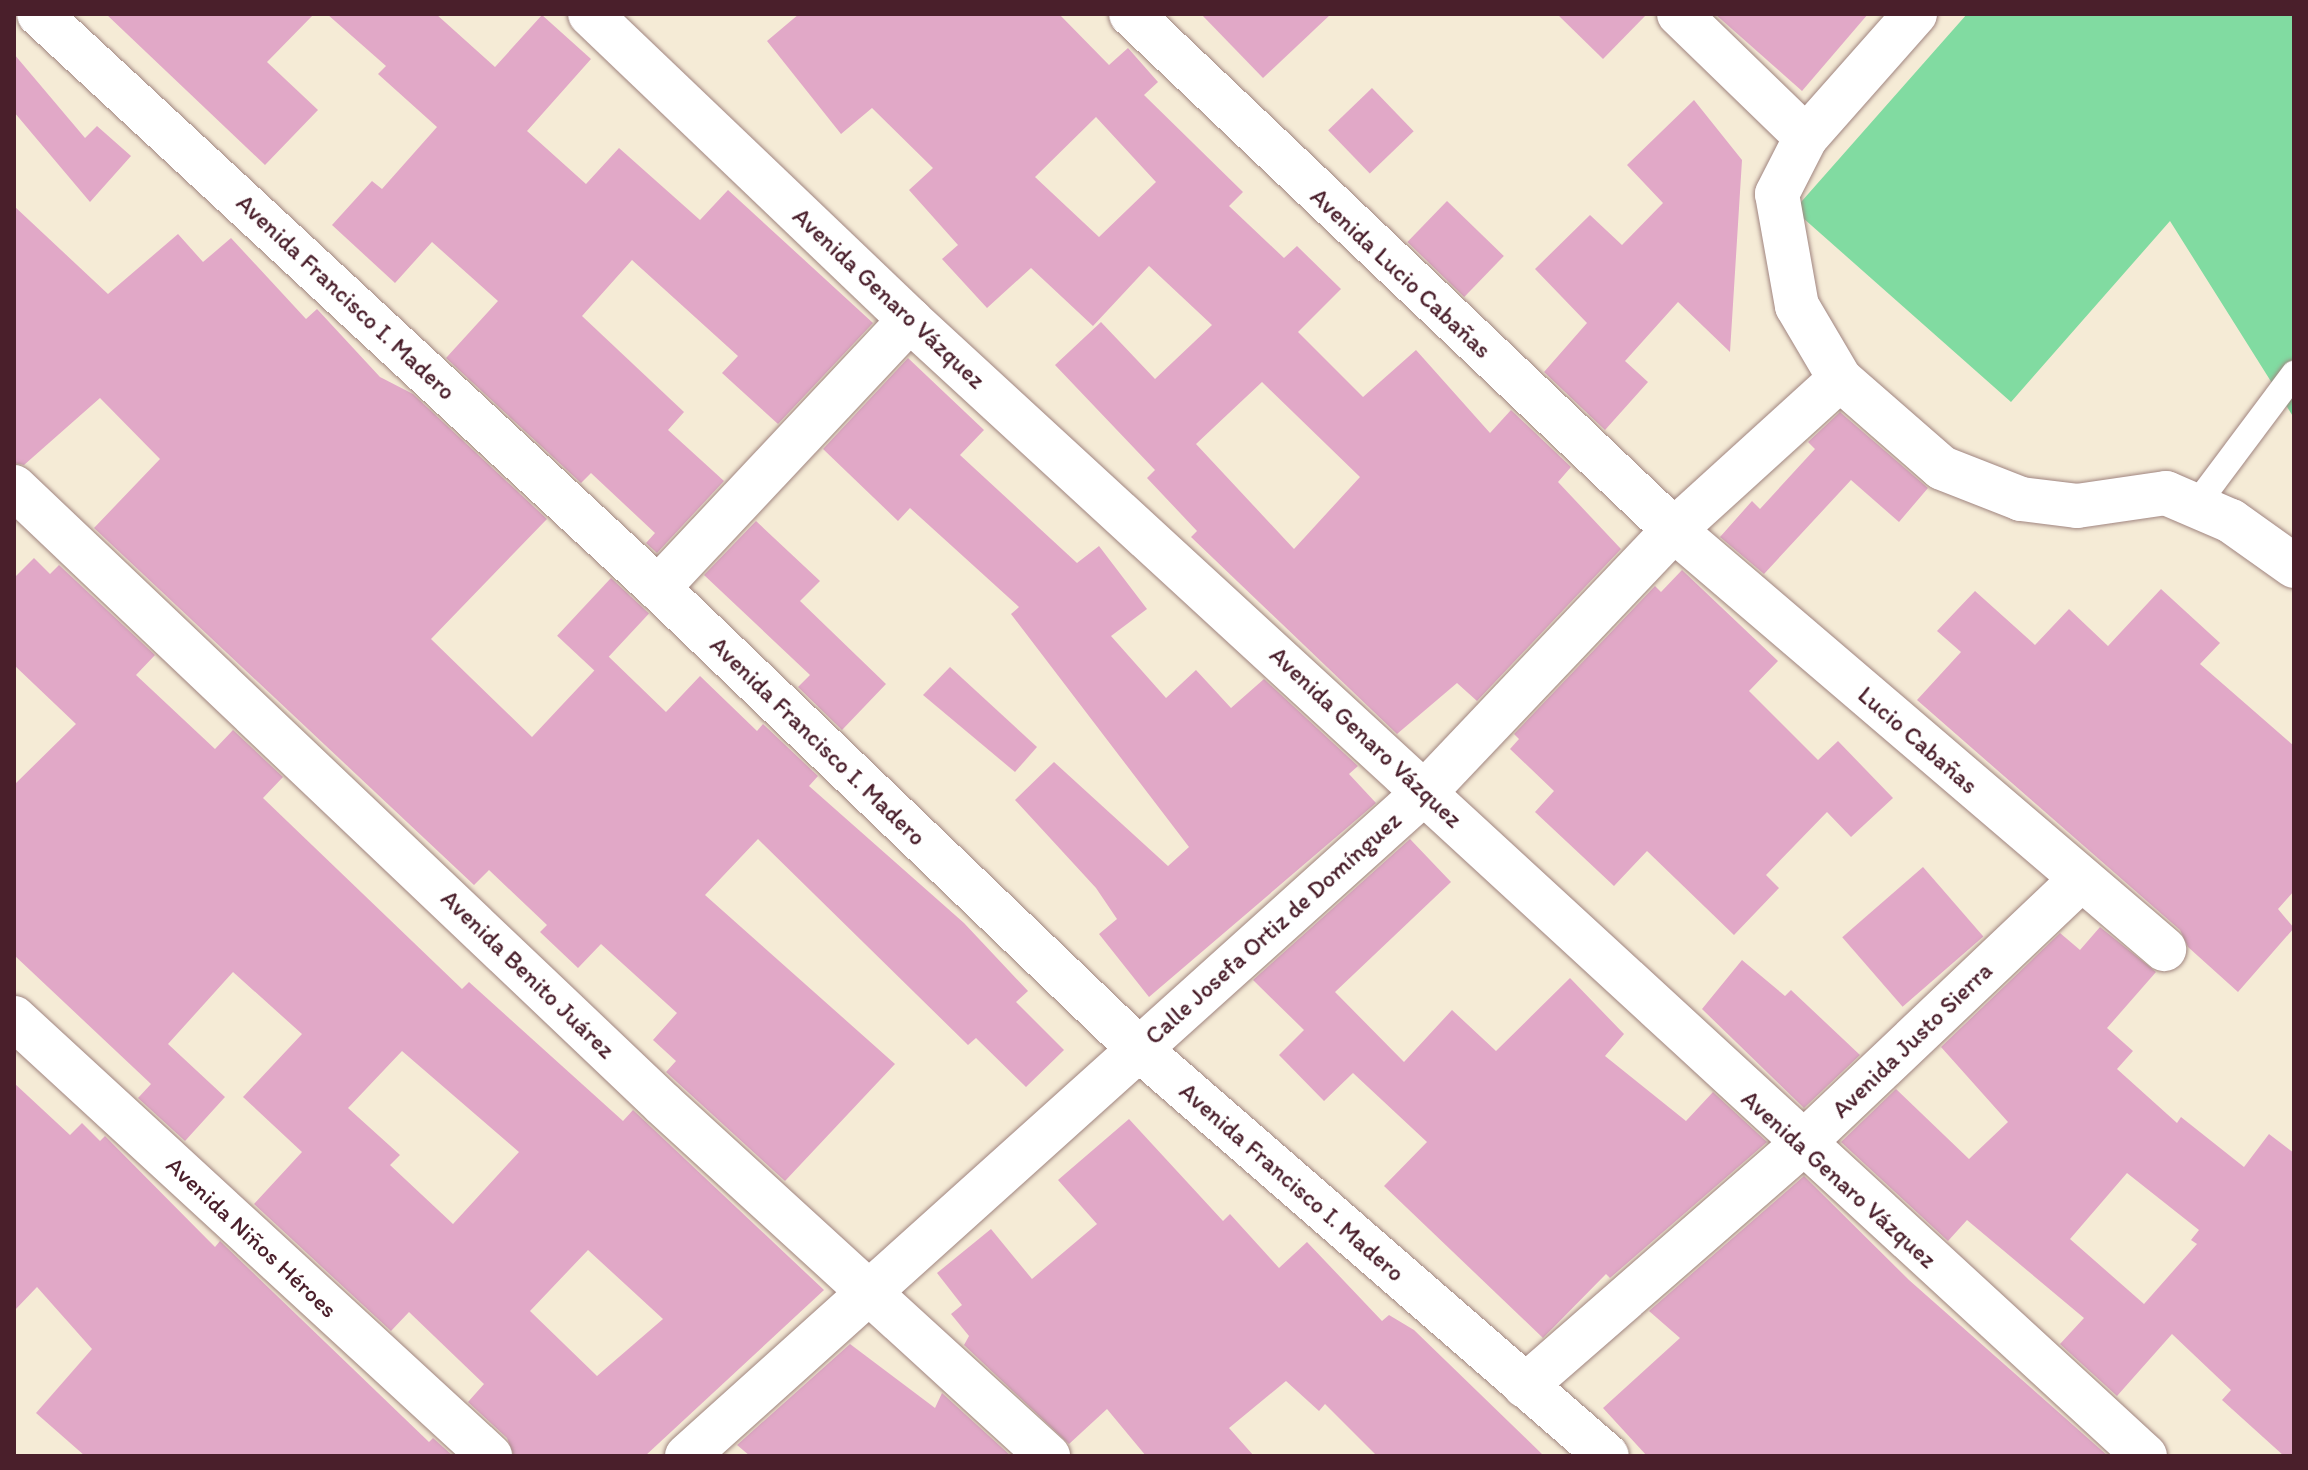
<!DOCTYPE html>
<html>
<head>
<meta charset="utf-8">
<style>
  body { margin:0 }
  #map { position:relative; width:2308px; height:1470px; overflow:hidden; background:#f5ebd6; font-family:Itim,sans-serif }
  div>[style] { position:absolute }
  .green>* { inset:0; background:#81dba1 }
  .building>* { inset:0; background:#e1a8c7; transform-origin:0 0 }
  .roads { filter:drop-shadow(0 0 2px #a08580) drop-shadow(0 0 2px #a08580) }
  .service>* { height:26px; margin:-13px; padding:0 13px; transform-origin:13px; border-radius:13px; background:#fff }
  .minor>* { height:44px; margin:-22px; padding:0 22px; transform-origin:22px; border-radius:22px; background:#fff }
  span { translate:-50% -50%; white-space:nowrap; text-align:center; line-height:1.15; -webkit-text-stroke:6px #fff; paint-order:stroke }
  .street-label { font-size:24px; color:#4a1f2b }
  .frame { position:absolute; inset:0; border:16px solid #4a1f2b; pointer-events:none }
</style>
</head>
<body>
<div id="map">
  <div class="green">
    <div style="clip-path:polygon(1967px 14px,2294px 14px,2294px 418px,2170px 221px,2011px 402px,1794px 210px)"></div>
  </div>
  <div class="building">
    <div style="clip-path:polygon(106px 14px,314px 14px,267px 62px,318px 110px,265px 165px)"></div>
    <div style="clip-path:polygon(327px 14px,436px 14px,495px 67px,542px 15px,591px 59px,527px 131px,586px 184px,619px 148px,700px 220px,728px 190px,873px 323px,778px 424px,722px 373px,738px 356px,632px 260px,582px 316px,684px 412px,668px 430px,724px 481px,657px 553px,646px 543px,655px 533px,591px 473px,581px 483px,446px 358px,498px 301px,432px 242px,395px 283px,332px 225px,372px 181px,382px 189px,437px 127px,378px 74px,386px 66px)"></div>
    <div style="clip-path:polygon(evenodd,799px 14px,1059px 14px,1109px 65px,1128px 48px,1158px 82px,1144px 95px,1243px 192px,1229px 206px,1284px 258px,1297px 246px,1341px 289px,1298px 332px,1363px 397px,1416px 350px,1490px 433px,1511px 410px,1571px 467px,1558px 482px,1621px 549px,1477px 701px,1457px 683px,1397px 734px,1191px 537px,1197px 531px,1147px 478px,1155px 470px,1055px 365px,1101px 322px,1155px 379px,1212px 325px,1149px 266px,1093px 326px,1031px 268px,987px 308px,942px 259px,958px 245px,909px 190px,933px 168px,872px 108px,841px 134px,767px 41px,799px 14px,1096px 117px,1156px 182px,1099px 237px,1035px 177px,1096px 117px,799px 14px,1262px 382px,1360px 477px,1294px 549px,1196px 444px,1262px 382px)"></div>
    <div style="clip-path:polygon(1201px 14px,1331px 14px,1263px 78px)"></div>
    <div style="clip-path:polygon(1557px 14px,1647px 14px,1603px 59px)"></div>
    <div style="clip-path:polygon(1715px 14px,1868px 14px,1802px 91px)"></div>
    <div style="clip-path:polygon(14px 54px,85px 138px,97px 126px,131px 156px,90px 202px,14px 112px)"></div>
    <div style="left:1372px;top:88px;width:60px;height:61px;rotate:46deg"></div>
    <div style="clip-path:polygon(1694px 100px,1742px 160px,1730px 352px,1678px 302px,1625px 361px,1648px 382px,1605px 430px,1544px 372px,1587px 323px,1535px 269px,1590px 215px,1622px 245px,1663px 203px,1627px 165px)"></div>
    <div style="left:1447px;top:201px;width:79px;height:57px;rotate:44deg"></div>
    <div style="clip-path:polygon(14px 206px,108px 294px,178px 234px,203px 262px,231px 238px,306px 319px,317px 309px,380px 377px,413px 394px,547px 519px,431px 639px,470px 677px,532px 737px,608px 656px,666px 712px,700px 676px,757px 731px,763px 724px,818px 776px,809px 786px,964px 923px,1028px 991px,1016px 1002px,1064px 1050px,1026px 1087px,976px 1038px,968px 1045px,758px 839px,705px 895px,895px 1064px,785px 1181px,666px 1072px,676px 1061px,653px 1040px,677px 1013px,601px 944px,578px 968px,540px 932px,547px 925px,489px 870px,474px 885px,94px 528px,160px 459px,100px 398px,24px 465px,14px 463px)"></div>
    <div style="clip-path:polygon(908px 358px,984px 430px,960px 455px,1077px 563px,1099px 546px,1147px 609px,1111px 636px,1166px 698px,1196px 670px,1231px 708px,1264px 679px,1358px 766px,1349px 774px,1376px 803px,1149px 997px,1099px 934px,1117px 919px,1096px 888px,1015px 800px,1054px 762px,1168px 866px,1189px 847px,1011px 614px,1019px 607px,910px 508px,898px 521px,823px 449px)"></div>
    <div style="clip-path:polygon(1840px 412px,1928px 488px,1899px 522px,1851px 480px,1764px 574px,1720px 537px,1752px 501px,1760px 509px,1815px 449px,1808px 442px)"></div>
    <div style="clip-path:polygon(756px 521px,820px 581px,800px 601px,886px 684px,842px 730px,798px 687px,810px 675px,704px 575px)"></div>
    <div style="clip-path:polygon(evenodd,34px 558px,50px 574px,59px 565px,155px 655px,136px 675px,215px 749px,233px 730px,283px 777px,263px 798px,462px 989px,469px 982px,623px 1121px,633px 1110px,824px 1290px,645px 1456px,514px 1456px,507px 1438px,468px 1402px,484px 1384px,409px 1312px,391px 1331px,254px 1204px,302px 1152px,243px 1097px,302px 1034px,233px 972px,168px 1044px,225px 1097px,185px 1141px,138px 1098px,151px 1084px,14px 955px,14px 785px,76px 724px,14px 665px,14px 578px,34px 558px,402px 1051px,519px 1152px,453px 1224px,390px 1165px,400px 1155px,348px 1108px,402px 1051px,34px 558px,588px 1250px,663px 1319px,597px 1376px,530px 1311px,588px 1250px)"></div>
    <div style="clip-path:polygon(1682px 570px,1778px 661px,1749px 691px,1818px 760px,1838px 741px,1893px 798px,1851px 837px,1827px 812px,1766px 875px,1779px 888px,1734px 935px,1647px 851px,1614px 886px,1535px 812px,1554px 791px,1510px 749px,1519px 739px,1514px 734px,1655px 586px,1661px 592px)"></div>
    <div style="left:611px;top:578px;width:52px;height:79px;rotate:43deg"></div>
    <div style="clip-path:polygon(2161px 589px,2220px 643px,2200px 664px,2294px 746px,2294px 891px,2278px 909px,2294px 928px,2238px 992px,2188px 947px,2180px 930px,1917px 700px,1961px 652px,1937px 631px,1975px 591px,2035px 645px,2069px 609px,2108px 646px)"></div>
    <div style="clip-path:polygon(950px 667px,1037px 747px,1015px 772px,923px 695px)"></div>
    <div style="clip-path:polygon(1410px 839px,1451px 882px,1335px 992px,1404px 1062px,1452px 1010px,1496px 1051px,1570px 978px,1624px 1034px,1605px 1056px,1686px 1121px,1713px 1092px,1767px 1142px,1610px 1278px,1606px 1274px,1543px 1338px,1384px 1186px,1427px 1142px,1353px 1073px,1324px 1101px,1279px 1055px,1304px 1030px,1253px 980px)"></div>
    <div style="left:1923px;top:867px;width:92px;height:107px;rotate:49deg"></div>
    <div style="clip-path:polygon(evenodd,2100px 927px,2156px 972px,2107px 1028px,2133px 1051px,2117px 1069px,2177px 1123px,2181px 1117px,2244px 1167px,2269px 1134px,2294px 1153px,2294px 1456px,2284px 1456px,2222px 1400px,2231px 1390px,2172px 1334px,2117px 1396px,2060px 1344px,2084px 1318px,1967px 1220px,1948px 1241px,1841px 1142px,1896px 1089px,1969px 1159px,2008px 1122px,1941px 1047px,2060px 933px,2080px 950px,2100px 927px,2127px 1173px,2199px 1230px,2191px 1240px,2197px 1244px,2144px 1304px,2070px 1239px,2127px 1173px)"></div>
    <div style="clip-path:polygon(1742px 960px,1785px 996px,1791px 990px,1860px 1055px,1804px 1108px,1702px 1009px)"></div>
    <div style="clip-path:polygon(14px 1083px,70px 1135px,82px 1123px,100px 1141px,105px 1136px,215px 1247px,220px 1241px,429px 1442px,433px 1438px,453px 1456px,85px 1456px,36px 1413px,92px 1349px,37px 1287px,14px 1311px)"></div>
    <div style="clip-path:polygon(1129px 1119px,1223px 1221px,1230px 1214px,1279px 1268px,1307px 1242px,1382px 1321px,1389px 1315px,1414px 1330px,1544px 1456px,1377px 1456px,1325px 1404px,1319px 1411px,1286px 1381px,1229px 1428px,1254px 1456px,1146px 1456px,1107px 1409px,1069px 1444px,964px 1345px,969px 1336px,951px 1314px,962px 1305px,937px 1273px,991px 1229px,1032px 1279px,1097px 1224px,1058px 1180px)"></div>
    <div style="clip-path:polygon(1804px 1176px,1909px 1280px,2108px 1456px,1647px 1456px,1603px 1408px,1680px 1338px,1649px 1311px)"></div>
    <div style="clip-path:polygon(850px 1344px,935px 1408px,942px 1393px,1011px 1456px,750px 1456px,737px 1445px)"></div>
  </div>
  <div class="roads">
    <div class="service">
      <div style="left:2196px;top:505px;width:164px;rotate:-53.2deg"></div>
    </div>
    <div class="minor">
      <div style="left:39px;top:14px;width:844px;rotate:42.84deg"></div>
      <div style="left:658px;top:588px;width:666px;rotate:43.78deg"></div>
      <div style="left:1139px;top:1049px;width:620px;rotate:41.01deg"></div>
      <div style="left:590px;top:14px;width:443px;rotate:43.7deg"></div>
      <div style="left:910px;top:320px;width:1678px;rotate:42.61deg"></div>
      <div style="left:1131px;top:14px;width:749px;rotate:43.54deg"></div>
      <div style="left:1674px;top:530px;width:645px;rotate:40.53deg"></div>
      <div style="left:1679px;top:14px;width:177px;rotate:44.1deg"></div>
      <div style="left:1915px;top:14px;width:164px;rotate:131.5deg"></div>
      <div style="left:1806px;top:137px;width:64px;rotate:117deg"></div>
      <div style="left:1777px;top:194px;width:114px;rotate:79.9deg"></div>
      <div style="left:1797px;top:306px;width:85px;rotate:59.5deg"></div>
      <div style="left:1840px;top:379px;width:135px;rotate:41.1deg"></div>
      <div style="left:1942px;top:468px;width:85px;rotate:21.4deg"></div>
      <div style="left:2021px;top:499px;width:56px;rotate:7.1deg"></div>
      <div style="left:2077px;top:506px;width:90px;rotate:-8.3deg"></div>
      <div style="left:2166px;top:493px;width:71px;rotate:23.3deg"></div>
      <div style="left:2231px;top:521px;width:77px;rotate:35.5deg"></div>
      <div style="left:14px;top:487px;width:895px;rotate:43.55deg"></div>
      <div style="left:663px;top:1104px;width:522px;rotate:42.44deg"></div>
      <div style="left:658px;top:588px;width:368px;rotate:-46.8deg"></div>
      <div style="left:14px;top:1018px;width:647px;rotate:42.62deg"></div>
      <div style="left:1525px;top:1386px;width:365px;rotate:-41.1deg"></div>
      <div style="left:1800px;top:1146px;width:386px;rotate:-43.5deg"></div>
      <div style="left:687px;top:1456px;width:994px;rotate:-41.98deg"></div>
      <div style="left:1426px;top:791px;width:360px;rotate:-46.5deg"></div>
      <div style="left:1674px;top:530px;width:224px;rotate:-42.3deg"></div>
    </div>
  </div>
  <div class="street-label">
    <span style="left:1401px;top:273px;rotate:43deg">Avenida Lucio Cabañas</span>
    <span style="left:346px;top:297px;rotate:43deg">Avenida Francisco I. Madero</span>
    <span style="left:889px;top:298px;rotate:43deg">Avenida Genaro Vázquez</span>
    <span style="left:1366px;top:737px;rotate:43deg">Avenida Genaro Vázquez</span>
    <span style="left:1918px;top:740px;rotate:41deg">Lucio Cabañas</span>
    <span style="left:818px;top:741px;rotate:44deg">Avenida Francisco I. Madero</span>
    <span style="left:1273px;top:928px;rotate:-42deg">Calle Josefa Ortiz de Domínguez</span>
    <span style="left:528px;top:974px;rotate:44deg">Avenida Benito Juárez</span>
    <span style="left:1912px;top:1040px;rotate:-44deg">Avenida Justo Sierra</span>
    <span style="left:1839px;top:1179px;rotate:42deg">Avenida Genaro Vázquez</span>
    <span style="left:1292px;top:1182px;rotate:41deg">Avenida Francisco I. Madero</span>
    <span style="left:252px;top:1237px;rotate:43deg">Avenida Niños Héroes</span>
  </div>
  <div class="frame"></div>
</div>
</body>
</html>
